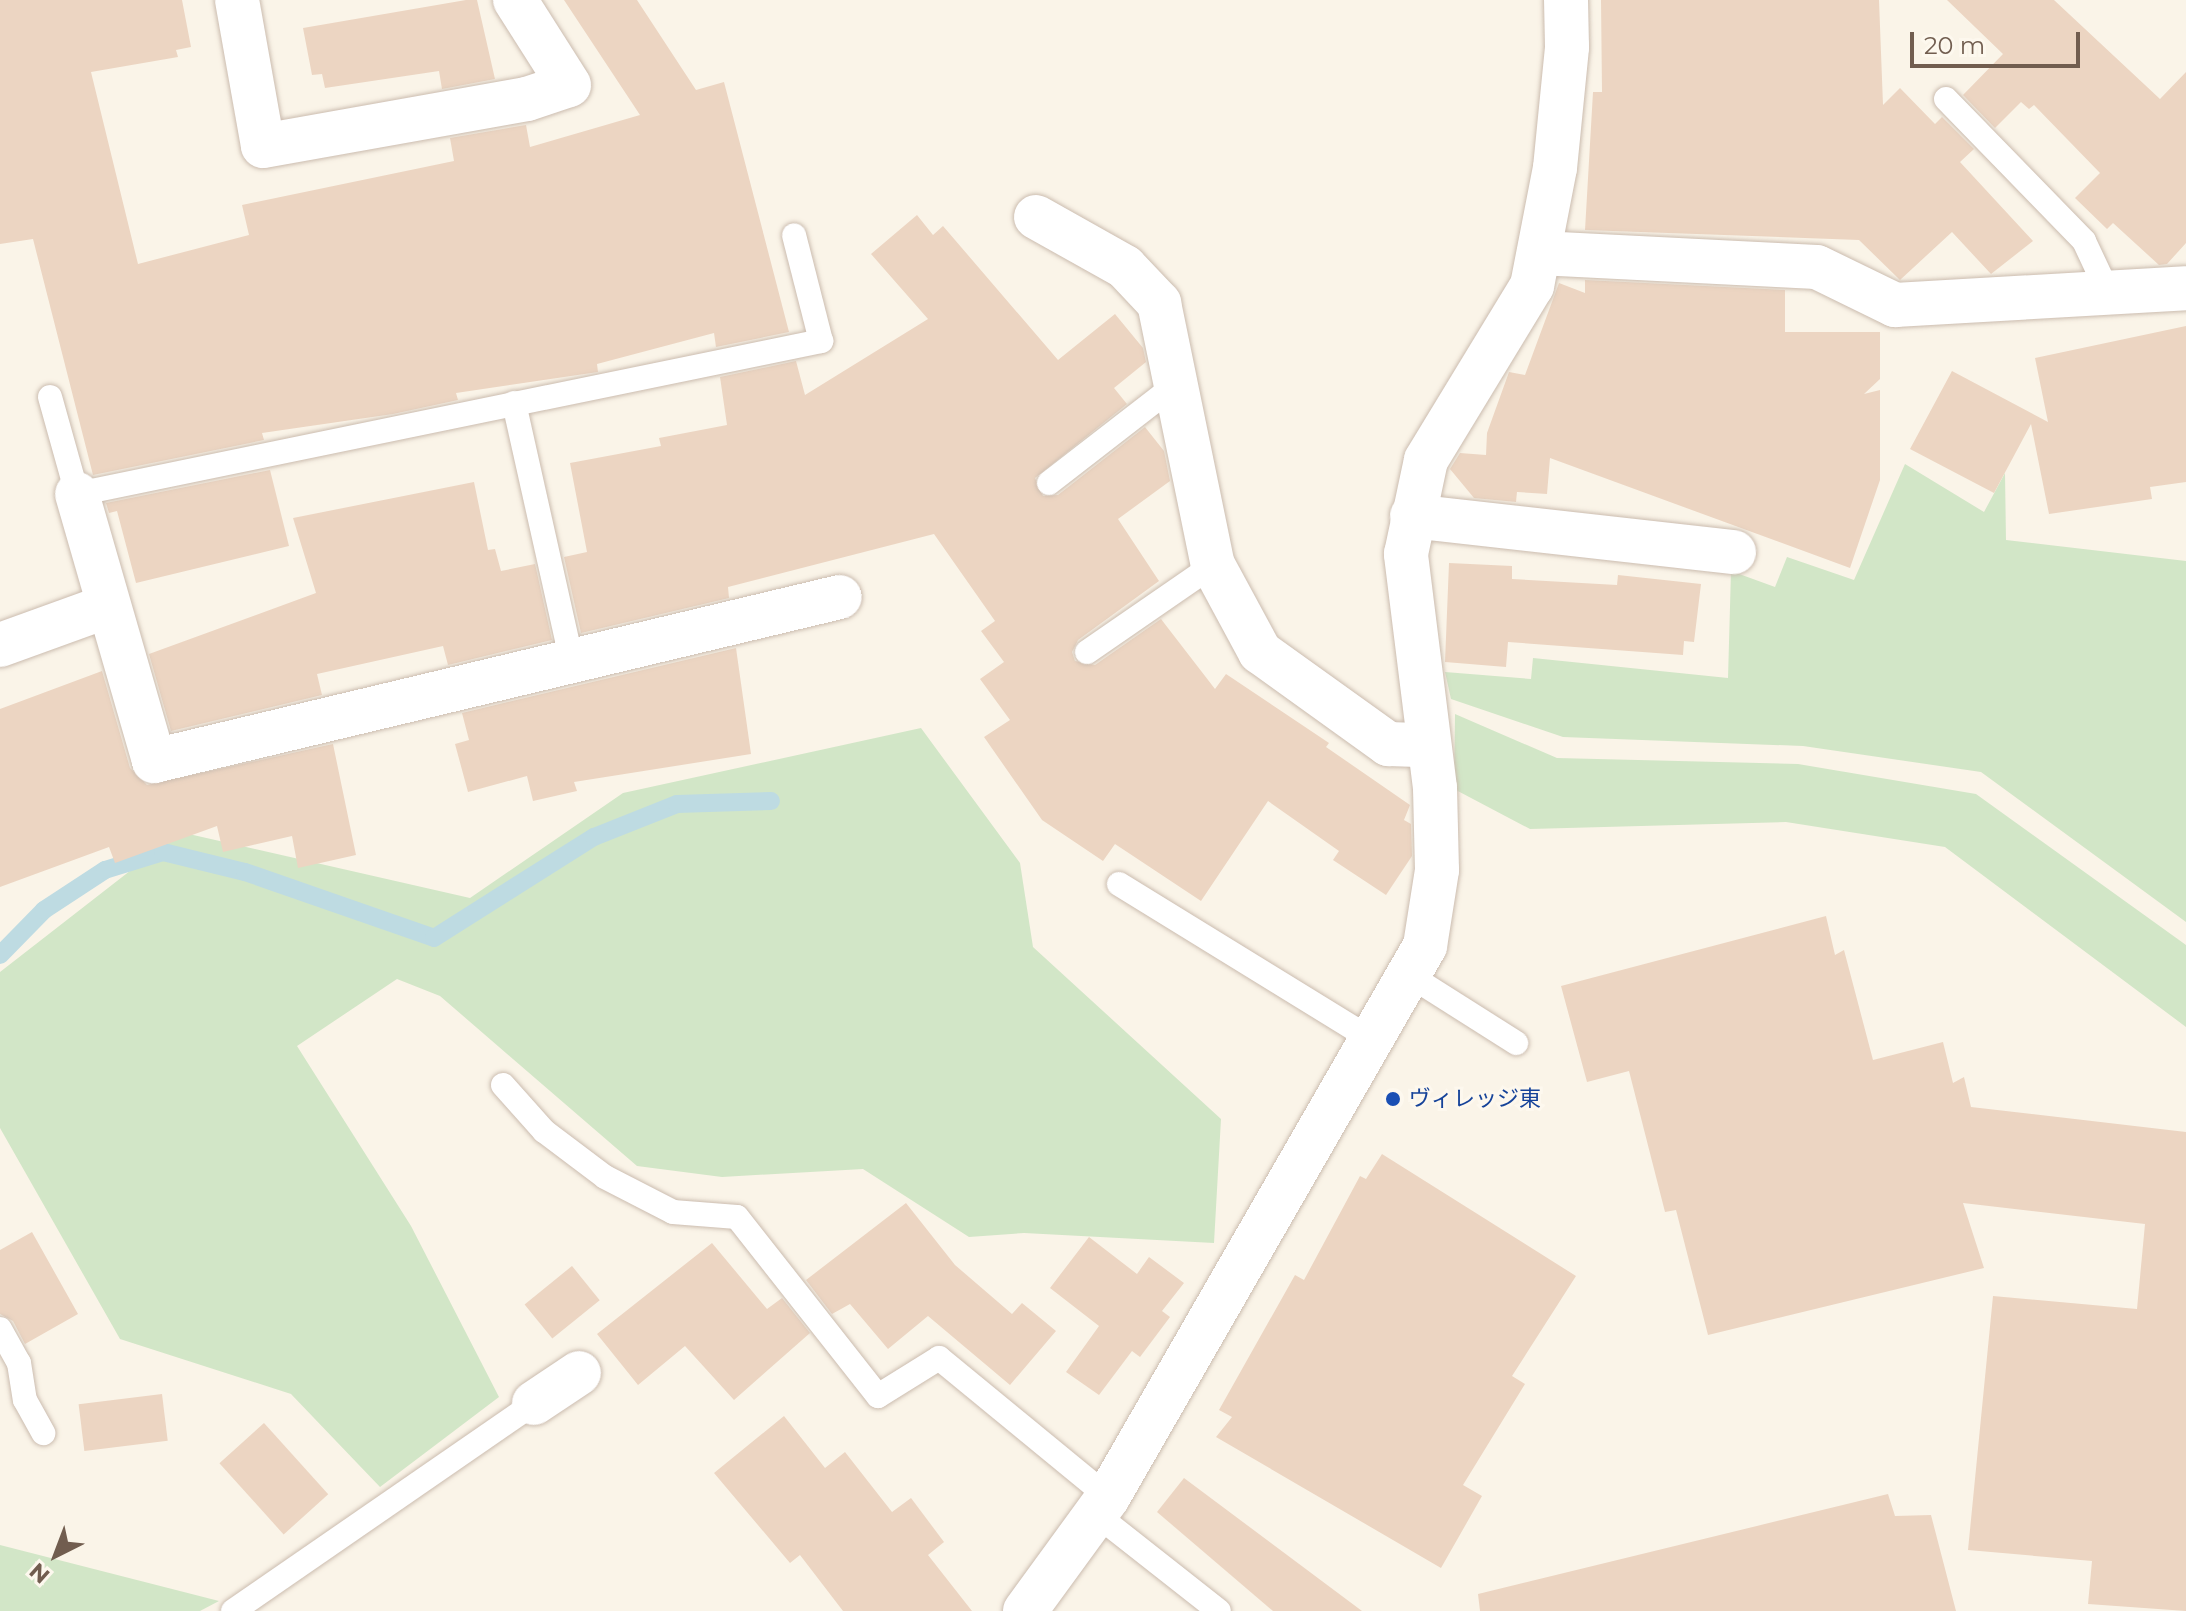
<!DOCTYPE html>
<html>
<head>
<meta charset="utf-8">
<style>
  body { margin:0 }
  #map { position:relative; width:2186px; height:1611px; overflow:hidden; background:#faf4e8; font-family:Montserrat,"Noto Sans JP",sans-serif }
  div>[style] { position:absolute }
  .green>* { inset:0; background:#d2e6c7 }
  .stream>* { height:18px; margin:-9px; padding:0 9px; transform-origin:9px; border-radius:9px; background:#bedbe2 }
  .building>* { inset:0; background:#ecd5c2; transform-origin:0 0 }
  .roads { filter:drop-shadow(0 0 2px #cbbcaf) drop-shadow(0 0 2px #cbbcaf) }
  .lane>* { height:24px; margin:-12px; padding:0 12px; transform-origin:12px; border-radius:12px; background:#fff }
  .street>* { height:44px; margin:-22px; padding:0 22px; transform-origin:22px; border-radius:22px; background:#fff }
  .dots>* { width:22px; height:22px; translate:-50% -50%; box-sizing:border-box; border:4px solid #fdf8ee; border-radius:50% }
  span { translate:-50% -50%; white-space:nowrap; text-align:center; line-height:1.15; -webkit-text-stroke:6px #fdf8ee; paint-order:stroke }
  .transit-label { font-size:22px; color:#164399 }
  .left { translate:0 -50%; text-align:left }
  .north { position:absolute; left:16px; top:1515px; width:80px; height:80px; -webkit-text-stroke:6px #fdf8ee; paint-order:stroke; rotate:222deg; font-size:22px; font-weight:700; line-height:32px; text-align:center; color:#715d4f }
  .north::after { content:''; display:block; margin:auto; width:28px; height:36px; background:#715d4f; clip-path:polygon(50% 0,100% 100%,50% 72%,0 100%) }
  .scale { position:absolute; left:1910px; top:32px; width:170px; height:36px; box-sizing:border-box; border:4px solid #715d4f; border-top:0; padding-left:10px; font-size:24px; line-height:28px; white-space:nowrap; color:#715d4f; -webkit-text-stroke:6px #fdf8ee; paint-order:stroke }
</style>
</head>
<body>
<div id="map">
  <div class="green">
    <div style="clip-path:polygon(1905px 464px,1984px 512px,2005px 473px,2006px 540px,2186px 561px,2186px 922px,1981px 772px,1803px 746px,1563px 737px,1451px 699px,1445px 672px,1531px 679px,1533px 658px,1728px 678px,1731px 571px,1775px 587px,1787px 557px,1854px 580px)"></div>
    <div style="clip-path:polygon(1455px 714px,1557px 758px,1798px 764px,1976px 794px,2186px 945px,2186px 1027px,1945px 847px,1786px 822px,1530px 829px,1454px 789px)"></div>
    <div style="clip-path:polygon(921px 728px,1020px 863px,1033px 947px,1221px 1119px,1214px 1243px,1024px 1233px,969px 1237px,863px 1169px,722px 1177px,637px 1166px,440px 996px,397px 979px,297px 1046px,411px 1226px,499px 1397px,380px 1487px,291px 1394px,120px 1339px,0 1128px,0 972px,180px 832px,470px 898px,623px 793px)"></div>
    <div style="clip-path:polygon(0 1545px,219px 1601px,200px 1611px,0 1611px)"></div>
  </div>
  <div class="stream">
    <div style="left:0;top:955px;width:63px;rotate:-45.6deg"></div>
    <div style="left:44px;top:910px;width:73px;rotate:-33.3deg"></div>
    <div style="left:105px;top:870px;width:61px;rotate:-17.2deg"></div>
    <div style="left:163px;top:852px;width:84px;rotate:13.7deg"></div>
    <div style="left:245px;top:872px;width:200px;rotate:19.2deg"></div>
    <div style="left:434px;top:938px;width:189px;rotate:-32.3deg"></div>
    <div style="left:594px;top:837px;width:89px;rotate:-21.7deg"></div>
    <div style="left:677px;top:804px;width:94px;rotate:-1.8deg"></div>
  </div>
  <div class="building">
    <div style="clip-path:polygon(0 0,182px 0,191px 47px,176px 50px,178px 57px,91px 72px,138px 264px,249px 235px,242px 205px,454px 161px,450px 138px,526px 125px,530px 147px,640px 115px,564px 0,637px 0,696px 90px,724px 82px,789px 332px,716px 347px,714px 333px,597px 364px,598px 372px,456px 393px,458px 400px,393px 414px,262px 433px,264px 440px,93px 475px,33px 239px,0 244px)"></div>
    <div style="clip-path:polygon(466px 0,477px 0,495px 79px,442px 89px,439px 71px,325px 88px,322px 74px,312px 75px,303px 28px)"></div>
    <div style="clip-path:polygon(1601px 0,1879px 0,1883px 105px,1900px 88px,1935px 124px,1942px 117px,1974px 149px,1960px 162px,2033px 241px,1991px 274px,1952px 232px,1900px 280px,1859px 240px,1585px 230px,1593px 92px,1602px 92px)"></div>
    <div style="clip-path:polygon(1947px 0,2054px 0,2160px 99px,2186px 72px,2186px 243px,2167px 264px,2159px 265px,2113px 223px,2107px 229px,2075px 198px,2100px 173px,2034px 105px,2029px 109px,2021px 102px,1995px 128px,1963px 95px,2003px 54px)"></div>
    <div style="clip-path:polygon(917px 215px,933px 235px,943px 226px,1058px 360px,1115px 314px,1143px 348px,1146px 362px,1114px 388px,1127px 404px,1035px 478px,1043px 496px,1058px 495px,1145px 427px,1164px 451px,1170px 481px,1118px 519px,1159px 581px,1078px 640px,1072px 652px,1075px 661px,1095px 665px,1161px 619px,1215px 689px,1226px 674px,1329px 743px,1326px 747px,1410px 805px,1404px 820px,1411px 824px,1412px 856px,1386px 895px,1333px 860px,1339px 851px,1268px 801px,1201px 901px,1115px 844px,1103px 861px,1042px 820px,984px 737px,1010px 720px,980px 679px,1004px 662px,981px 631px,995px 621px,934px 534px,728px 587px,729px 598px,581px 633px,564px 557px,587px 552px,570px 463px,661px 446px,659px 438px,727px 425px,720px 377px,796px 361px,805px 395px,928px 319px,871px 254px)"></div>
    <div style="clip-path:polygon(1585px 280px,1785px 290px,1785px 332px,1880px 332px,1880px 379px,1864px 394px,1880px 390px,1880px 480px,1850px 568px,1550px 458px,1547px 494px,1517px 492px,1516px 502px,1474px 498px,1450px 469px,1460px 453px,1486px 455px,1487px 433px,1509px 372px,1525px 375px,1559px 283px,1585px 293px)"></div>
    <div style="clip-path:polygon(2186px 326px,2186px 482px,2150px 487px,2152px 499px,2049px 514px,2031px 424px,1994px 493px,1910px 449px,1952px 371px,2048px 422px,2035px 358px)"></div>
    <div style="clip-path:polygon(270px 470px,289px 546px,136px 583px,117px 511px,109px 513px,106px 503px)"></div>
    <div style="clip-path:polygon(474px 482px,488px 550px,495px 549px,501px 571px,535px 564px,552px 640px,448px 665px,443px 646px,317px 674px,322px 695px,171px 731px,149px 654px,316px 593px,293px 518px)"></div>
    <div style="clip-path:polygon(1449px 563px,1512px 566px,1512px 579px,1617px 585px,1618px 575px,1701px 584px,1694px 642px,1684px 641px,1683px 655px,1508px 642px,1506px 667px,1445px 662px)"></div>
    <div style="clip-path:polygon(736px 648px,751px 754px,574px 782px,577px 791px,533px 801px,527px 776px,468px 792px,455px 744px,469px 740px,462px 713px)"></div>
    <div style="clip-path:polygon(102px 671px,130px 768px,147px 785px,333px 744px,356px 855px,298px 868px,292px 836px,223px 852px,217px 826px,115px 863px,109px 847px,0 887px,0 709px)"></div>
    <div style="clip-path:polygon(1826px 916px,1835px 955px,1844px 950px,1873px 1060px,1943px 1042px,1953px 1083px,1964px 1077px,1971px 1107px,2186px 1132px,2186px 1611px,2088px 1604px,2092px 1561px,1968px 1550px,1993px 1296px,2137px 1309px,2145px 1224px,1963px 1203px,1984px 1268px,1708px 1335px,1676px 1210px,1665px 1212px,1629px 1071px,1587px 1082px,1561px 986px)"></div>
    <div style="clip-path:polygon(1382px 1154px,1576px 1276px,1512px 1376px,1525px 1384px,1463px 1485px,1482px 1496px,1441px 1568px,1216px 1437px,1232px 1417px,1219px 1410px,1295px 1275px,1304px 1280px,1360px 1176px,1366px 1179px)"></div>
    <div style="clip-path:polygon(906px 1203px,955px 1265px,1012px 1314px,1022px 1303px,1056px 1331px,1010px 1385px,928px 1316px,888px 1349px,850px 1304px,832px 1314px,806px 1280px)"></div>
    <div style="clip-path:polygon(32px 1232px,78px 1314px,25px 1344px,13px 1321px,0 1314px,0 1250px)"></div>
    <div style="clip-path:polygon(1089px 1237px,1137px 1274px,1149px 1257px,1184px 1283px,1162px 1311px,1170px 1317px,1140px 1357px,1132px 1351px,1099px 1395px,1066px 1372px,1099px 1326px,1050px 1288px)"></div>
    <div style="clip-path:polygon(712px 1243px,767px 1309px,782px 1298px,810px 1333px,734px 1400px,685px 1346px,638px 1385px,597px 1334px)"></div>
    <div style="left:572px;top:1266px;width:44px;height:61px;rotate:51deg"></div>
    <div style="left:162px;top:1394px;width:47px;height:84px;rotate:83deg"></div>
    <div style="clip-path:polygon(784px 1416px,825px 1468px,845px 1452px,892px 1512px,911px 1498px,944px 1542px,928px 1555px,972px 1611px,843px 1611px,800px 1555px,790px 1563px,714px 1473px)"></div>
    <div style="left:264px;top:1423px;width:96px;height:60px;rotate:48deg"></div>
    <div style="clip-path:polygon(1184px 1478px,1362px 1611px,1273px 1611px,1157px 1512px)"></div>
    <div style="clip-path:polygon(1888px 1494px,1895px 1516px,1931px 1515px,1956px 1611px,1480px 1611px,1478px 1594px)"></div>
  </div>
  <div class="roads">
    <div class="lane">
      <div style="left:1946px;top:99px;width:198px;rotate:45.8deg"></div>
      <div style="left:2084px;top:241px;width:54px;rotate:64.9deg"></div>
      <div style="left:50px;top:397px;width:101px;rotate:74.4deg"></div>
      <div style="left:77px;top:494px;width:760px;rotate:-11.62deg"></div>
      <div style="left:821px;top:341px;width:109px;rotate:-104.3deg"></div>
      <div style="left:514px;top:403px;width:260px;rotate:77.4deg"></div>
      <div style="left:1049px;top:483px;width:163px;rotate:-37.8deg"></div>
      <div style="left:1087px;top:652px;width:153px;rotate:-34.6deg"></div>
      <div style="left:1119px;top:884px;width:298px;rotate:31.6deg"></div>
      <div style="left:1409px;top:975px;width:127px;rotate:32.4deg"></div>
      <div style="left:503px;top:1085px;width:62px;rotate:48.3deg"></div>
      <div style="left:544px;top:1131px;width:76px;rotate:37deg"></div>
      <div style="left:605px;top:1177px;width:76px;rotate:27.2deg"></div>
      <div style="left:673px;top:1212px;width:64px;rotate:4.5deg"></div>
      <div style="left:737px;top:1217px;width:228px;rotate:51.8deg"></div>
      <div style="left:878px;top:1396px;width:72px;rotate:-31.9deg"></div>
      <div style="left:939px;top:1358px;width:219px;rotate:39.4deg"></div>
      <div style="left:0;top:1329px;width:39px;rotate:61deg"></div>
      <div style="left:19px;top:1363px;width:37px;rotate:81deg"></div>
      <div style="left:25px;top:1400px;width:38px;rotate:61deg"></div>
      <div style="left:1097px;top:1515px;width:155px;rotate:38.2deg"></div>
      <div style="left:233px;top:1611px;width:366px;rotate:-34.6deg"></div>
    </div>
    <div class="street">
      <div style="left:237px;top:0;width:148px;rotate:79.9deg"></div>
      <div style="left:263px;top:146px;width:268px;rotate:-10.1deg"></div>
      <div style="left:527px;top:99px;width:44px;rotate:-18.4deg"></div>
      <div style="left:569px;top:85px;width:101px;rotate:-122.4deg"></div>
      <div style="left:1036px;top:217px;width:102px;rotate:29.3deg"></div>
      <div style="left:1125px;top:267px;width:50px;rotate:46.6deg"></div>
      <div style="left:1159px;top:303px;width:268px;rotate:78.4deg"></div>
      <div style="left:1213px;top:565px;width:99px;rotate:61.6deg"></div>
      <div style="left:1260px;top:652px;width:158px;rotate:35.7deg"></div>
      <div style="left:1388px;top:744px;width:38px;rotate:2deg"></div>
      <div style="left:1539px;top:253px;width:278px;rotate:2.9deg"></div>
      <div style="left:1817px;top:267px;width:87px;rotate:26deg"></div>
      <div style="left:1895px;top:305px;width:291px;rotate:-3.3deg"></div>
      <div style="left:77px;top:494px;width:278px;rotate:73.9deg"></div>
      <div style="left:154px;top:761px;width:705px;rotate:-13.45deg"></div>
      <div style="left:1412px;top:516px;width:324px;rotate:6.4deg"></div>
      <div style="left:0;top:645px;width:115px;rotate:-19.9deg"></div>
      <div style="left:534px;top:1403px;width:54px;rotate:-33.7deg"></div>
      <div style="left:1025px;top:1611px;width:141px;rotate:-53.9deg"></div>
      <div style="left:1108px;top:1497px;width:636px;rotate:-60.09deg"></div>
      <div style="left:1425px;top:946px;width:77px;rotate:-81deg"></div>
      <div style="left:1437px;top:870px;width:82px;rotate:-91.4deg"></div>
      <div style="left:1435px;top:788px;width:236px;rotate:-97.1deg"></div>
      <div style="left:1406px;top:554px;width:96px;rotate:-78deg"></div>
      <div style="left:1426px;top:460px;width:204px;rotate:-58.7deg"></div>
      <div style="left:1532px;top:286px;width:120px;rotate:-79deg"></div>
      <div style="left:1555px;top:168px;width:122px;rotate:-84.3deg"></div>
      <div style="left:1567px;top:47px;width:47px;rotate:-91.2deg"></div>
    </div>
  </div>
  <div class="dots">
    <div style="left:1393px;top:1099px;background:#1a4fb4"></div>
  </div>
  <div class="transit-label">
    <span class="left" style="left:1409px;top:1099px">ヴィレッジ東</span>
  </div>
  <div class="north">N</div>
  <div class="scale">20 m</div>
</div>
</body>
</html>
